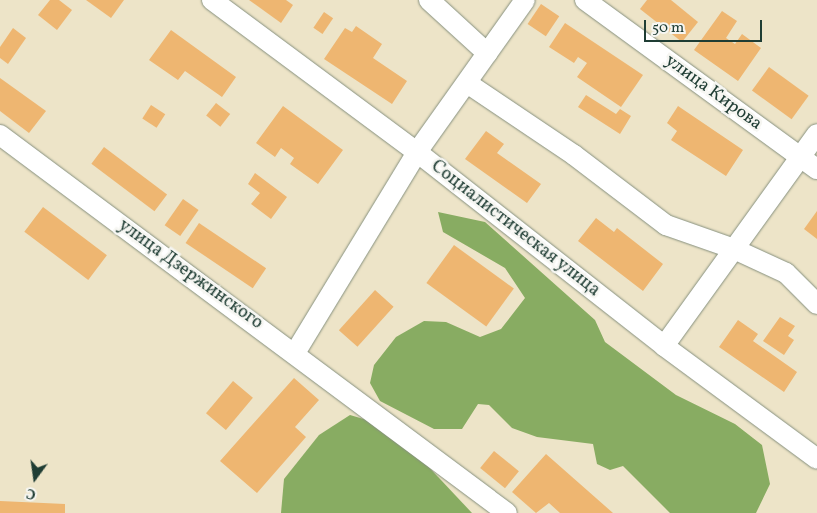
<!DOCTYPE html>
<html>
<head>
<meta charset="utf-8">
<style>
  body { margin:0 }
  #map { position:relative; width:817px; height:513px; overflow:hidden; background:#ede4c8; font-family:Vollkorn,serif }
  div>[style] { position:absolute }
  .forest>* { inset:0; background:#88ac62 }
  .building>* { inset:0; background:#eeb671; transform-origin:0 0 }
  .roads { filter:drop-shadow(0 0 1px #86907e) drop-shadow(0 0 1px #86907e) }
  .minor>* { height:20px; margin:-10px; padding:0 10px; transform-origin:10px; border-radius:10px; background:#fff }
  span { translate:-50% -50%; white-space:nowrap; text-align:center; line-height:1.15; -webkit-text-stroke:5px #f6f6f2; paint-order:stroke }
  .street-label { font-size:18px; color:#1f3d34 }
  .north { position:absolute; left:10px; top:453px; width:50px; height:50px; -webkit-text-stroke:4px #f6f6f2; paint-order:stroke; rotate:194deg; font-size:14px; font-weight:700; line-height:20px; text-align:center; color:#1f3d34 }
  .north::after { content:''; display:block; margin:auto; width:18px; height:22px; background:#1f3d34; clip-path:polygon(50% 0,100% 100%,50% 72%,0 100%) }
  .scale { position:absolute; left:644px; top:20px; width:118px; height:22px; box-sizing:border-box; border:2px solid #1f3d34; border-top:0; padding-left:6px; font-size:15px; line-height:18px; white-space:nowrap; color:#1f3d34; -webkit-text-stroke:4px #f6f6f2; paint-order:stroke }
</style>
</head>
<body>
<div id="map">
  <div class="forest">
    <div style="clip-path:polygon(438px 212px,485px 222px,595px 320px,605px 342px,676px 395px,735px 424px,762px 445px,770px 484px,756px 513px,670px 513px,623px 466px,610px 470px,597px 464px,593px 444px,537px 437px,512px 428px,489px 405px,478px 404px,462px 429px,434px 429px,380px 401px,370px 383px,374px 365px,396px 337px,424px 321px,446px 322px,480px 337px,501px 329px,525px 298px,505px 268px,443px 232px)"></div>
    <div style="clip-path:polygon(350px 415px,377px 423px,425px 463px,472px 513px,281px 513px,284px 479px,319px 435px)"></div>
  </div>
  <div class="building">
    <div style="clip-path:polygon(50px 0,59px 0,72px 10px,57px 30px,38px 15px)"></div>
    <div style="clip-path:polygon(86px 0,124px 0,111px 18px)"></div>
    <div style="clip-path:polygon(249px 0,286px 0,293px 5px,281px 23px)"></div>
    <div style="clip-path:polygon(647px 0,671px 0,698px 22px,682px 42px,640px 9px)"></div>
    <div style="left:541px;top:4px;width:22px;height:24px;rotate:34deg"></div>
    <div style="clip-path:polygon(722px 11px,737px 21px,726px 38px,735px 44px,742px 34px,761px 48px,738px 81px,694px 50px)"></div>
    <div style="left:324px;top:12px;width:11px;height:19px;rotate:34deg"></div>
    <div style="clip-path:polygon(565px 23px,643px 75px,621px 107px,577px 77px,587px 63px,578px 57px,574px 63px,549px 47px)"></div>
    <div style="clip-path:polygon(356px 26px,382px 44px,373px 58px,407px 81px,392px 104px,324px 59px,345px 28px,352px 32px)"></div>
    <div style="clip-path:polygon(13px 28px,26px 38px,8px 64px,0 58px,0 47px)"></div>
    <div style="clip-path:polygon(171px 30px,236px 77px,222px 97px,185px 71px,178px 80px,149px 60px)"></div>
    <div style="left:769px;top:67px;width:49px;height:29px;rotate:36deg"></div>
    <div style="clip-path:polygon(0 78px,46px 111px,29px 133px,0 111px)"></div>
    <div style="clip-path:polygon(586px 95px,616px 114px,620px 109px,631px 116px,620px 134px,578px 107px)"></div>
    <div style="left:216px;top:103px;width:18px;height:16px;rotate:38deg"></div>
    <div style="left:151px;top:105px;width:17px;height:16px;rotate:33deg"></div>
    <div style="clip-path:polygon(283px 106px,343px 150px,318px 184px,290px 164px,294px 158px,281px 148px,275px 157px,256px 143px)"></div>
    <div style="clip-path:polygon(678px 106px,743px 150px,726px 176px,671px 140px,677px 131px,667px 123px)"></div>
    <div style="clip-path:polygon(486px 131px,504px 144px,497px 153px,541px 184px,527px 203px,465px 159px)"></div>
    <div style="left:104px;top:147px;width:79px;height:21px;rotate:37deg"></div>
    <div style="clip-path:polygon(255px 173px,287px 197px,271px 219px,251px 204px,260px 193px,248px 184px)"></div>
    <div style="left:183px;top:199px;width:19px;height:32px;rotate:35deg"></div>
    <div style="left:43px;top:207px;width:80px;height:31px;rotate:37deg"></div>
    <div style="clip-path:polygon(817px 211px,817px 239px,804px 229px)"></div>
    <div style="clip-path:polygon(596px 218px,614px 232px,617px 228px,663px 264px,643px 291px,578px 241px)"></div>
    <div style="left:199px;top:223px;width:81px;height:24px;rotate:34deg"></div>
    <div style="left:454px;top:245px;width:74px;height:47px;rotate:36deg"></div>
    <div style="left:375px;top:290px;width:25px;height:54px;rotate:42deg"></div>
    <div style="clip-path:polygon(780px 317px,795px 326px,788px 336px,794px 340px,784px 355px,763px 341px)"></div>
    <div style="clip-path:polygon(738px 320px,758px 334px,753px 341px,797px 372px,784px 392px,719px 347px)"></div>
    <div style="clip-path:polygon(294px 378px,319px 400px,295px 427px,306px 437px,257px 493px,220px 461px)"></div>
    <div style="left:233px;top:381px;width:26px;height:42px;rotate:40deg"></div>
    <div style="left:494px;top:451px;width:32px;height:22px;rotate:39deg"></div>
    <div style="clip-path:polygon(546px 454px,613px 513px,560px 513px,549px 503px,536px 513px,512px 492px)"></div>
    <div style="clip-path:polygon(0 501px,65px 504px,65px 513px,0 513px)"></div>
  </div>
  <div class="roads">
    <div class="minor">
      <div style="left:212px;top:0;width:255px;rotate:36.6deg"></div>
      <div style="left:417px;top:152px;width:314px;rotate:38.1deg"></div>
      <div style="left:664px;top:346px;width:190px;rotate:36.4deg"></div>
      <div style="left:429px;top:0;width:79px;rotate:42.4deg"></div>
      <div style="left:585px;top:0;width:287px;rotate:36.1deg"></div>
      <div style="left:467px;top:83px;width:129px;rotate:33.9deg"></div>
      <div style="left:574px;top:155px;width:116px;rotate:37.3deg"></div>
      <div style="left:666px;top:225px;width:72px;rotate:19.4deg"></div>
      <div style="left:734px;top:249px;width:57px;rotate:24.8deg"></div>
      <div style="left:786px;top:273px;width:44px;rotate:45deg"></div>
      <div style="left:0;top:135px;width:632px;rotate:36.71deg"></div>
      <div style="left:664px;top:346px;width:261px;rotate:-54.2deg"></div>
      <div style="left:295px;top:353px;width:235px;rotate:-58.7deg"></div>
      <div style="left:417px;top:152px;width:186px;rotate:-54.6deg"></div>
    </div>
  </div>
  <div class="street-label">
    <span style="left:713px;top:93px;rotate:36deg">улица Кирова</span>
    <span style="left:515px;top:229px;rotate:38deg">Социалистическая улица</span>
    <span style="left:190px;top:275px;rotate:36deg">улица Дзержинского</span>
  </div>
  <div class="north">С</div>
  <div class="scale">50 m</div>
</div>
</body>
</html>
